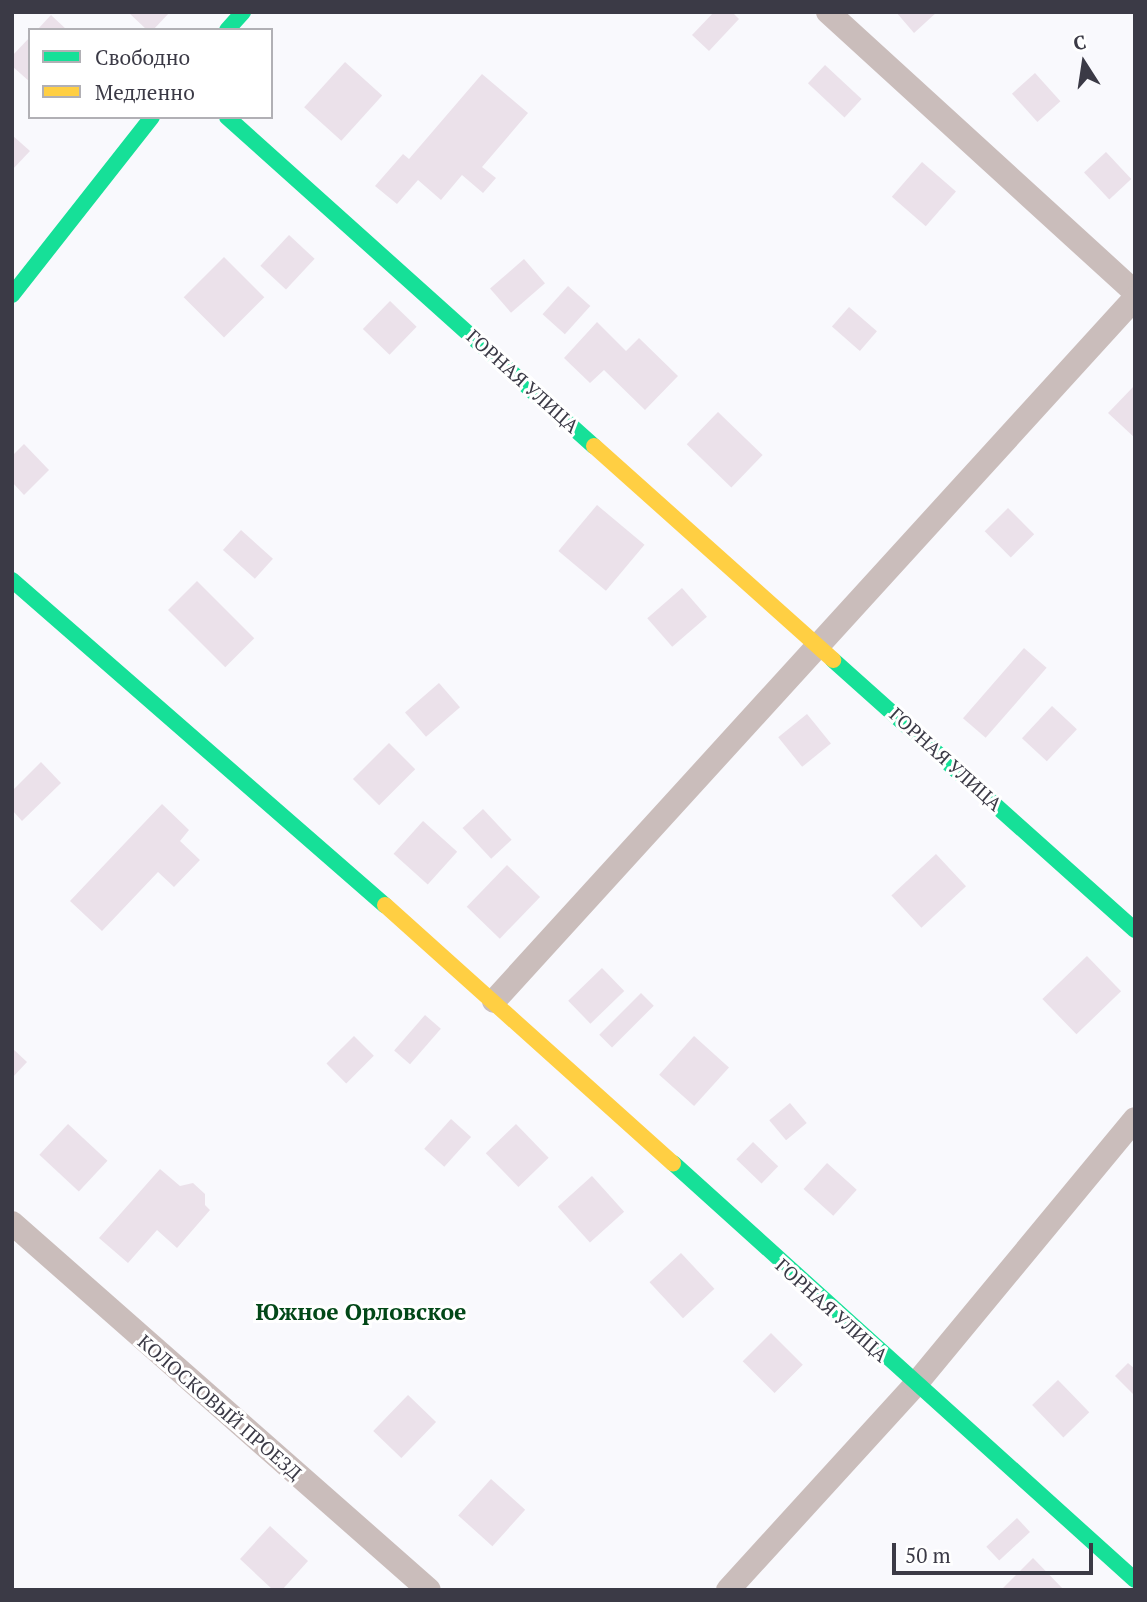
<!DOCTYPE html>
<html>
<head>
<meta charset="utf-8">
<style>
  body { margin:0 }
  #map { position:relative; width:1147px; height:1602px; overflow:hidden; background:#f9f9fd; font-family:"PT Serif",serif }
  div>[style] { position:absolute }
  .building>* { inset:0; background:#ebe1ea; transform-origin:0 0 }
  .street>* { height:24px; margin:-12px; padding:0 12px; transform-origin:12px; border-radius:12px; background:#cabdbb }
  .fast>* { height:16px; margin:-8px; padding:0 8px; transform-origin:8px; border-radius:8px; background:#16e098 }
  .slow>* { height:16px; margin:-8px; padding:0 8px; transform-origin:8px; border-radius:8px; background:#ffcf43 }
  span { translate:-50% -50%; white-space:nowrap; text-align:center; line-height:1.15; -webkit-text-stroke:6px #fff; paint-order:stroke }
  .street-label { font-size:19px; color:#3b3a46 }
  .quarter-label { font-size:23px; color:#024818; font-weight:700 }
  .frame { position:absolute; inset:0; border:14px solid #3b3a46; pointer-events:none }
  .legend { position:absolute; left:28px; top:28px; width:245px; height:91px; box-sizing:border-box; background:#fff; border:2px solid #b1b0b5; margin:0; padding:9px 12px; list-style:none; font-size:21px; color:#3b3a46 }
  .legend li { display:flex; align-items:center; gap:14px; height:35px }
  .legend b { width:35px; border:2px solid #b1b0b5 }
  .north { position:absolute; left:1049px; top:28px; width:70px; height:70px; -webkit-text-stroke:5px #fff; paint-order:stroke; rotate:348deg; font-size:19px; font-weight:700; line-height:28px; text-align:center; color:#3b3a46 }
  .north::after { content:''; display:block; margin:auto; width:24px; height:32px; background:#3b3a46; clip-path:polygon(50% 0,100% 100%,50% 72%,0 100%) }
  .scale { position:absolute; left:892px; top:1543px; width:201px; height:32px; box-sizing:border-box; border:4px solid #3b3a46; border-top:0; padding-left:9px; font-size:21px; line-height:24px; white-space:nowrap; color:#3b3a46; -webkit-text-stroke:5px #fff; paint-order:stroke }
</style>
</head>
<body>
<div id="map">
  <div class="building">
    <div style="clip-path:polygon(128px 12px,170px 12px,153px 30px,147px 30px)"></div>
    <div style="clip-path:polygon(714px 12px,732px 12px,739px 19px,709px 51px,692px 35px)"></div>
    <div style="clip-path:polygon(896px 12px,937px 12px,914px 33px)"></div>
    <div style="clip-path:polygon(51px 15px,67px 30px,37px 30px)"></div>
    <div style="clip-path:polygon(30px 37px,30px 82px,12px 66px,12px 56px)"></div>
    <div style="left:345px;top:62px;width:50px;height:61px;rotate:42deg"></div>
    <div style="left:825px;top:65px;width:50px;height:25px;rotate:43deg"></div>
    <div style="left:1035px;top:73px;width:38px;height:31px;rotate:48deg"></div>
    <div style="clip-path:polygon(482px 74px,528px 113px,482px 167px,496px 178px,483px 193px,462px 175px,441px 200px,418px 180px,397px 204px,375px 186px,403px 154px,409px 159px)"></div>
    <div style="clip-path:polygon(12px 135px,30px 151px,12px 170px)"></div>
    <div style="left:1106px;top:152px;width:37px;height:30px;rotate:47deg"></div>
    <div style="left:922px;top:162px;width:45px;height:46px;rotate:41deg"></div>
    <div style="left:289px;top:235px;width:35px;height:42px;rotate:43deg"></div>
    <div style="left:224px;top:257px;width:57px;height:57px;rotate:45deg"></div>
    <div style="left:524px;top:259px;width:32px;height:45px;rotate:49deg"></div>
    <div style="left:568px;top:286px;width:30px;height:38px;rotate:42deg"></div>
    <div style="left:390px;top:301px;width:37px;height:39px;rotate:44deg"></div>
    <div style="left:849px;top:307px;width:37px;height:26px;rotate:41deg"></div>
    <div style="clip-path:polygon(597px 322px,626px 351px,639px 338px,678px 376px,645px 410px,604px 370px,590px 383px,564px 358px)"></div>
    <div style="clip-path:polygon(1135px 385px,1135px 438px,1108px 413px)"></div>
    <div style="left:718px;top:412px;width:62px;height:45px;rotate:44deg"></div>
    <div style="clip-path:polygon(24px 444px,49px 470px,24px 495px,12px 482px,12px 456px)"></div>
    <div style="left:597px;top:505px;width:62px;height:60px;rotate:40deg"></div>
    <div style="left:1008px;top:508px;width:37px;height:33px;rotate:45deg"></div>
    <div style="left:241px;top:530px;width:43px;height:27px;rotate:42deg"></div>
    <div style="left:197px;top:581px;width:81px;height:41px;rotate:45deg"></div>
    <div style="left:682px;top:588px;width:38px;height:46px;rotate:49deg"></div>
    <div style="left:1024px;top:648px;width:30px;height:93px;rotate:41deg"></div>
    <div style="left:439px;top:683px;width:32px;height:45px;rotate:49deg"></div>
    <div style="left:1052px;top:706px;width:34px;height:44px;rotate:43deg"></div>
    <div style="left:807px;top:714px;width:38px;height:37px;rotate:51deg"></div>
    <div style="left:389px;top:743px;width:37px;height:51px;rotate:45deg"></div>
    <div style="clip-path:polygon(41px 762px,61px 783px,22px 821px,12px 810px,12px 791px)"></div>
    <div style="clip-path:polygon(162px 804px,189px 830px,180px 841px,200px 860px,174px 887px,158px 872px,102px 931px,70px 901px)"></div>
    <div style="left:483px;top:809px;width:42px;height:28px;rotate:47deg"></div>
    <div style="left:423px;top:821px;width:46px;height:44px;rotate:42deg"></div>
    <div style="left:936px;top:854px;width:44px;height:61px;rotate:47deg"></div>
    <div style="left:507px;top:865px;width:46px;height:58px;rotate:44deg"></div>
    <div style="left:1087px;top:956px;width:49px;height:62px;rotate:46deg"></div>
    <div style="left:602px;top:968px;width:32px;height:47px;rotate:46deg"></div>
    <div style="left:641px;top:993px;width:18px;height:59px;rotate:45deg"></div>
    <div style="left:425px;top:1015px;width:21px;height:47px;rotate:41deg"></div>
    <div style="left:354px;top:1036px;width:28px;height:39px;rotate:45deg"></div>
    <div style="left:694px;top:1036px;width:47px;height:52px;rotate:42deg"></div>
    <div style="clip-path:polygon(12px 1048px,27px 1062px,12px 1078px)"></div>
    <div style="left:790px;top:1103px;width:26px;height:27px;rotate:50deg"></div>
    <div style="left:451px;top:1119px;width:27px;height:40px;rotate:42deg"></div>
    <div style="left:68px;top:1124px;width:54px;height:42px;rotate:43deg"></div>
    <div style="left:516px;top:1124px;width:47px;height:42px;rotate:46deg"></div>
    <div style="left:753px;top:1142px;width:35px;height:24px;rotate:44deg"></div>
    <div style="left:827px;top:1163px;width:40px;height:35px;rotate:42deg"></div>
    <div style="clip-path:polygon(160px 1169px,180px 1186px,193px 1183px,205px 1194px,205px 1205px,210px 1210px,177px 1248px,157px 1230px,128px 1263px,99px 1238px)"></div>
    <div style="left:592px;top:1176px;width:48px;height:46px;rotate:48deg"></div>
    <div style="left:681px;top:1253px;width:49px;height:43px;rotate:47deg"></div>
    <div style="left:771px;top:1333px;width:45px;height:40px;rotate:45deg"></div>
    <div style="clip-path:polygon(1128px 1363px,1135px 1369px,1133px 1394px,1115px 1376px)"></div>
    <div style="left:1058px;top:1380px;width:45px;height:36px;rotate:46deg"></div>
    <div style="left:408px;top:1395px;width:39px;height:50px;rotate:44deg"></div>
    <div style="left:491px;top:1479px;width:46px;height:49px;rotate:42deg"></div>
    <div style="left:1017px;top:1518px;width:19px;height:42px;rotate:47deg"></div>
    <div style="clip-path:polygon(270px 1526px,308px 1561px,282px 1590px,273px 1590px,240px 1559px)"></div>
    <div style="clip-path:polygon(1033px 1558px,1064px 1590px,1001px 1590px)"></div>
  </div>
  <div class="street">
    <div style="left:828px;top:12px;width:416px;rotate:42.4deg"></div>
    <div style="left:494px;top:1001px;width:951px;rotate:-47.64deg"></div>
    <div style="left:12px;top:1223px;width:555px;rotate:41.35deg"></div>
    <div style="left:728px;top:1590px;width:277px;rotate:-47.6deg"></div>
    <div style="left:915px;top:1385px;width:345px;rotate:-50.4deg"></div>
  </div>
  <div class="fast">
    <div style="left:227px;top:30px;width:24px;rotate:-48deg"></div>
    <div style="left:227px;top:117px;width:493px;rotate:41.9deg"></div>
    <div style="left:12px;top:295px;width:226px;rotate:-51.8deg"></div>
    <div style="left:12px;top:580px;width:495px;rotate:41.1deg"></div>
    <div style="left:833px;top:660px;width:405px;rotate:41.8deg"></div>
    <div style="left:673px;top:1163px;width:622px;rotate:42.07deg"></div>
  </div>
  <div class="slow">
    <div style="left:594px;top:446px;width:321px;rotate:41.8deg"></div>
    <div style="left:385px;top:905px;width:387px;rotate:41.9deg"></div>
  </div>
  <div class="street-label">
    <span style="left:523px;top:381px;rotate:42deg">ГОРНАЯ УЛИЦА</span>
    <span style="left:946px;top:759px;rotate:42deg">ГОРНАЯ УЛИЦА</span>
    <span style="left:832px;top:1310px;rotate:42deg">ГОРНАЯ УЛИЦА</span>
    <span style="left:220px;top:1407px;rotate:41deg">КОЛОСКОВЫЙ ПРОЕЗД</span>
  </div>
  <div class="quarter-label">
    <span style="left:361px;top:1312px">Южное Орловское</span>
  </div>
  <div class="frame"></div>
  <ul class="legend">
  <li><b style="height:9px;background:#16e098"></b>Свободно</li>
  <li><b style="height:9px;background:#ffcf43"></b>Медленно</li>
  </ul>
  <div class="north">С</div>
  <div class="scale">50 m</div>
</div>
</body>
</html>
